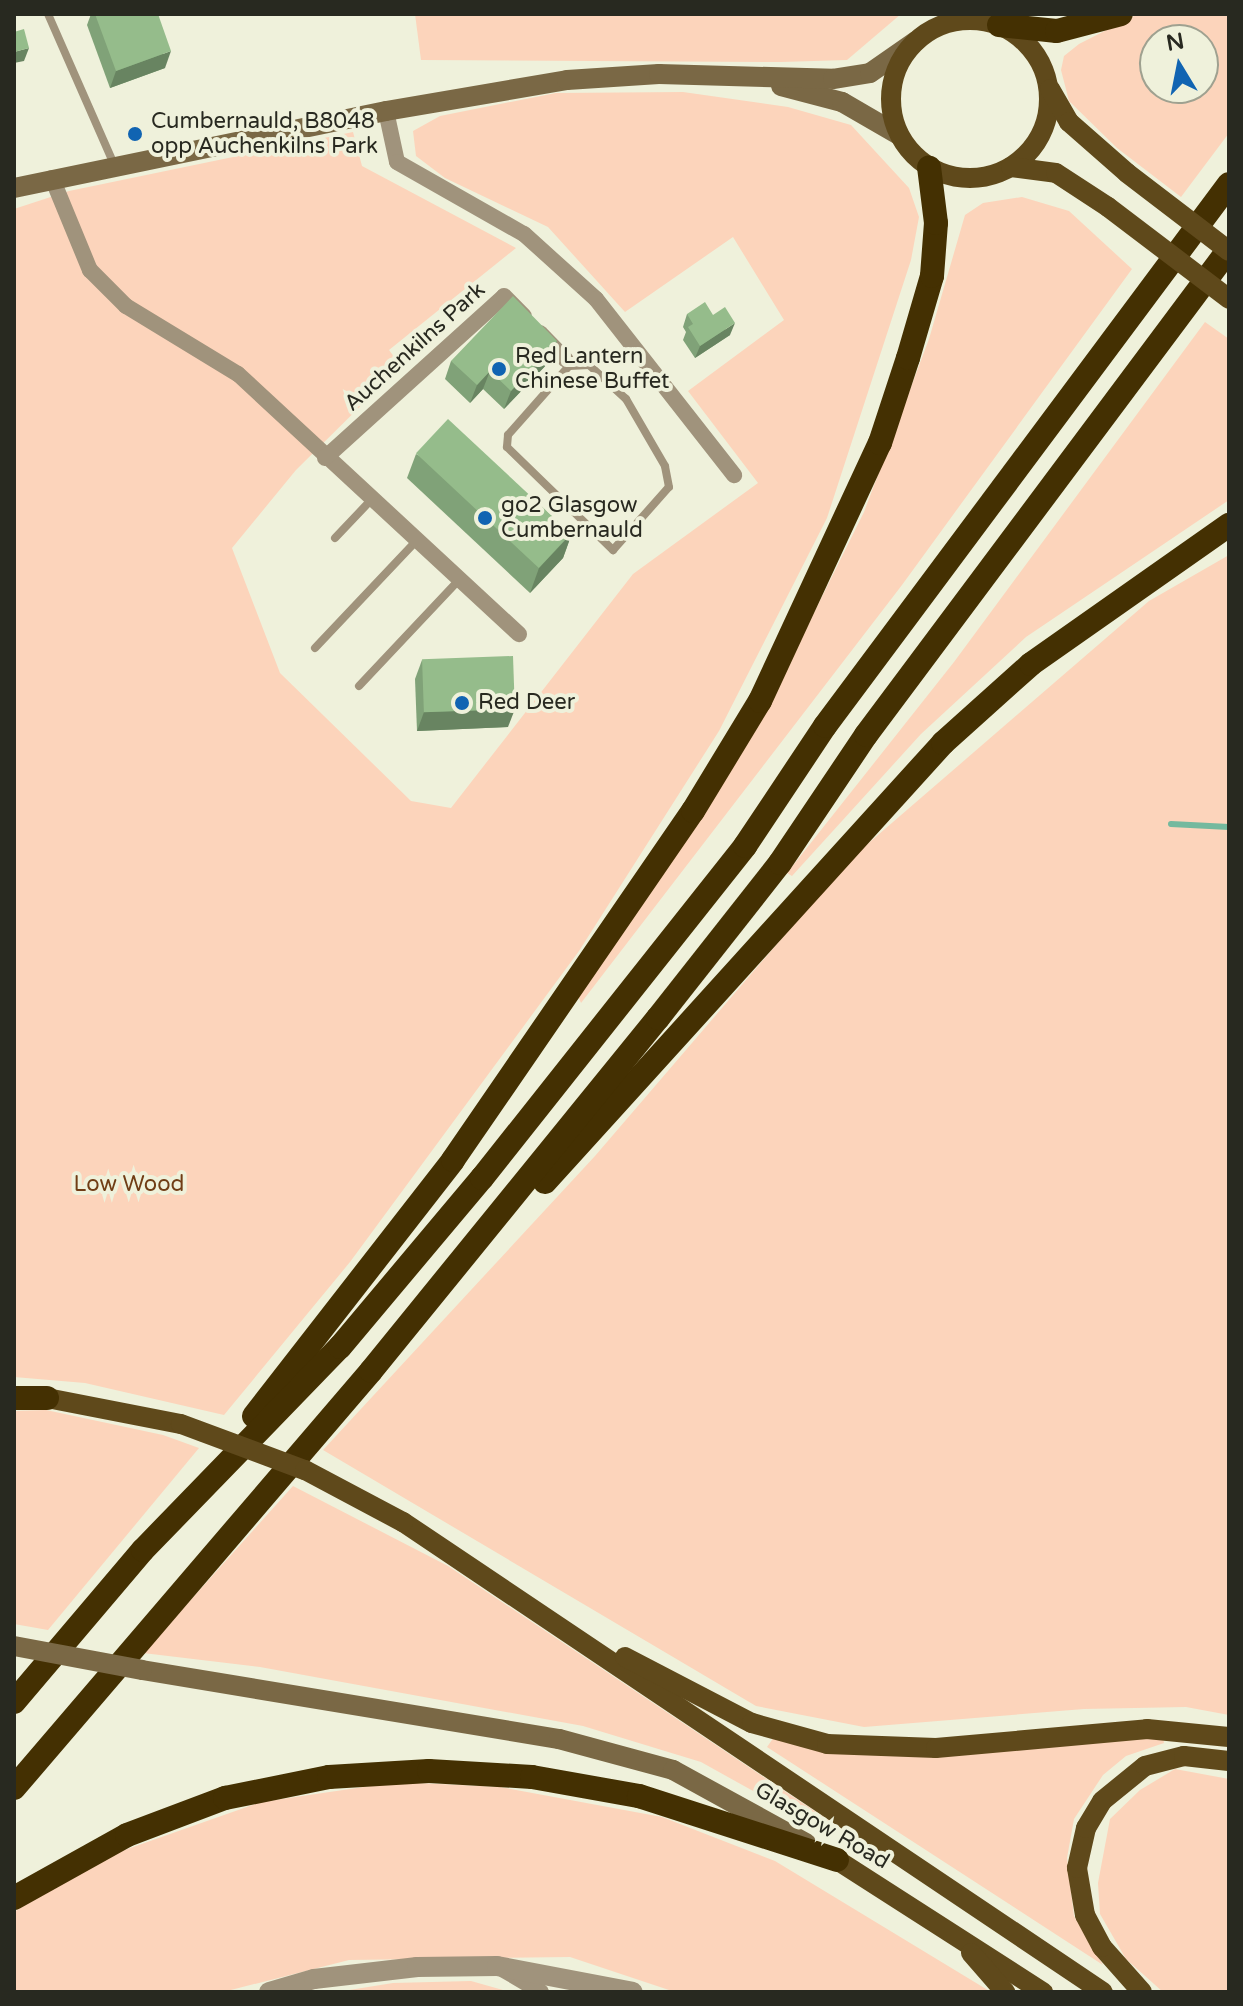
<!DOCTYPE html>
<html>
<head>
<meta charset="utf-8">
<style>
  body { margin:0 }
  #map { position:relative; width:1243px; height:2006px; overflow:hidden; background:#eff1db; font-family:"Varela Round",sans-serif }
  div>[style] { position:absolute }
  .green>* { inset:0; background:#fcd4bb }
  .stream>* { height:6px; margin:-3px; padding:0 3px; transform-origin:3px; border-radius:3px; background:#74b99e }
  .service>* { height:8px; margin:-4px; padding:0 4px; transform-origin:4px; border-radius:4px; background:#a0937c }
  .minor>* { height:16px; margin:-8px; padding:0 8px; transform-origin:8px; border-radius:8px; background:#a0937c }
  .tertiary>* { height:20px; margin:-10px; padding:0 10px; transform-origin:10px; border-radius:10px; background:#a0937c }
  .secondary>* { height:20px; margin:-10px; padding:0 10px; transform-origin:10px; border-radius:10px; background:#7a6845 }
  .primary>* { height:20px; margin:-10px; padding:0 10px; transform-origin:10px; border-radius:10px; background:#5f491b }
  .primary>.ring { margin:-10px; padding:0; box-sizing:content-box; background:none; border:20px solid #5f491b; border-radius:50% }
  .motorway>* { height:24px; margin:-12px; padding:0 12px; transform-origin:12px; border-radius:12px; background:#443002 }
  .secondary-bridge>* { height:20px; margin:-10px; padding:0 10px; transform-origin:10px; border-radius:10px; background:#7a6845 }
  .primary-bridge>* { height:20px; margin:-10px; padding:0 10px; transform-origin:10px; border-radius:10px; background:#5f491b }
  .wall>* { inset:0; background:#80a278 }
  .shaded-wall>* { inset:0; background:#688461 }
  .building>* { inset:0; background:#95bc8b; transform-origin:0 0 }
  .dots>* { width:22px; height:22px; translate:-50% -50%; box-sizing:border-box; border:4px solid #eff1db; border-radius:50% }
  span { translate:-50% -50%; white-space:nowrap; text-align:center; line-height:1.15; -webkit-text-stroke:8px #eff1db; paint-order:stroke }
  .poi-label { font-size:22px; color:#282920 }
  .left { translate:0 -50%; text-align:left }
  .street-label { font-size:22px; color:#282920 }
  .park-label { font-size:22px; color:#703d15 }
  .frame { position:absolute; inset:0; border:16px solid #282920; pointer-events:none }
  .north { position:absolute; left:1139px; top:24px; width:80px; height:80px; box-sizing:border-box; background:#eff1db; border:2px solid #9fa190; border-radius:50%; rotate:350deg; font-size:22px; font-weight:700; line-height:32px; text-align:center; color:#282920 }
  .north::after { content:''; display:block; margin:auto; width:28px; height:36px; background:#1164b2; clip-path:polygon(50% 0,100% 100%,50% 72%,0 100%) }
</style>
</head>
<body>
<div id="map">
  <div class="green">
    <div style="clip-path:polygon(415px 14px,901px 14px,847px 60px,781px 62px,421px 60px)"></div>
    <div style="clip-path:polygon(evenodd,1138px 14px,1229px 14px,1229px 133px,1181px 197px,1117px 148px,1069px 101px,1061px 70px,1064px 56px,1079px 44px,1138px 14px,1155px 40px,1203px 40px,1203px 88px,1155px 88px,1155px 40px)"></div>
    <div style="clip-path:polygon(683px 92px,788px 107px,851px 125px,909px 188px,919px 217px,911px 260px,827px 518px,719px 731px,579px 951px,350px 1262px,224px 1415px,85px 1383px,14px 1377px,14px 209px,69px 191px,353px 132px,362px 166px,516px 248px,389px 350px,401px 366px,296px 470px,232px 548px,280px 673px,411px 801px,451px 808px,633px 574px,758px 483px,688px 391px,784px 320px,733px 237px,625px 312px,548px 227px,445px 178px,416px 156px,413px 131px,440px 116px,556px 93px)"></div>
    <div style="clip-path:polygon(1022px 197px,1069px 211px,1132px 269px,902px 585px,581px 1003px,578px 996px,800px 641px,864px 512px,929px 339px,965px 215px,983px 203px)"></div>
    <div style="clip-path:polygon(1205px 322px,1229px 339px,1229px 500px,1026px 637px,921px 734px,792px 876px,787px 873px,954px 662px)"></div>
    <div style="clip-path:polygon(1229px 555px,1229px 1715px,1186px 1707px,1084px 1709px,864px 1727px,756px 1706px,323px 1450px,595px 1156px,849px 860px,1149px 601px)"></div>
    <div style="clip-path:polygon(46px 1410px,163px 1435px,199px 1448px,48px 1630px,14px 1624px,14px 1411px)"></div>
    <div style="clip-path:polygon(293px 1486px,448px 1566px,840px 1828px,832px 1835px,701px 1762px,583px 1726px,260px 1667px,143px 1653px)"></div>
    <div style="clip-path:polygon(1162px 1733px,1164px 1743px,1126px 1756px,1103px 1775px,1074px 1819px,1067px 1858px,1074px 1916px,1103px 1965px,767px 1747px,774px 1737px,817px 1748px)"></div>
    <div style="clip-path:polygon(1175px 1769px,1229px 1779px,1229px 1992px,1163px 1992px,1126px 1959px,1100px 1914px,1098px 1883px,1110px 1819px,1140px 1790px)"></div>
    <div style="clip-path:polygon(398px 1782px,500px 1787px,662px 1817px,775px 1861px,991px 1992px,675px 1992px,570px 1957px,349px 1960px,223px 1992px,14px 1992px,14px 1912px,99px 1859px,261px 1802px)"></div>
    <div style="clip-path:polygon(471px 1981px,510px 1992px,337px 1992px,393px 1983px)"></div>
  </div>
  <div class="stream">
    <div style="left:1171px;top:824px;width:58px;rotate:3deg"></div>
  </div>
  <div class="service">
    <div style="left:48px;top:14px;width:164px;rotate:66.3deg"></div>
    <div style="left:567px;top:360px;width:6px;rotate:72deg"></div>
    <div style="left:569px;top:366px;width:92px;rotate:131.5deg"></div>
    <div style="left:508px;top:435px;width:12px;rotate:95deg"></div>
    <div style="left:507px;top:447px;width:148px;rotate:44.2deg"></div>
    <div style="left:613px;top:550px;width:84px;rotate:-48.4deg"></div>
    <div style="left:669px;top:487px;width:21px;rotate:-101deg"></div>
    <div style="left:665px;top:466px;width:78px;rotate:-120.2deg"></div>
    <div style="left:626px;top:399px;width:50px;rotate:-137.4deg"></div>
    <div style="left:589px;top:365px;width:20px;rotate:177deg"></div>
    <div style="left:335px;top:538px;width:54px;rotate:-46.5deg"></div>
    <div style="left:315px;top:648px;width:149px;rotate:-46.6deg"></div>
    <div style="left:359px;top:686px;width:147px;rotate:-46.7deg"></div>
  </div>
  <div class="minor">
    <div style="left:386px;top:111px;width:52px;rotate:77.8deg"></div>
    <div style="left:397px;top:162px;width:146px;rotate:29.6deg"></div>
    <div style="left:524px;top:234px;width:97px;rotate:42.1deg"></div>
    <div style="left:596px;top:299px;width:224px;rotate:51.9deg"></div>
    <div style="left:52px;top:178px;width:100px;rotate:67.6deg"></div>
    <div style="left:90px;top:270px;width:51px;rotate:45deg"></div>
    <div style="left:126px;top:306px;width:131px;rotate:31.3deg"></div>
    <div style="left:238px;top:374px;width:383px;rotate:42.8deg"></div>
    <div style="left:540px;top:333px;width:37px;rotate:46deg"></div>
    <div style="left:325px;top:458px;width:241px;rotate:-42.1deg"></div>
    <div style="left:504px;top:296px;width:28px;rotate:45deg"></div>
    <div style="left:504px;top:1970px;width:43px;rotate:30.7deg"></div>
  </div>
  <div class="tertiary">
    <div style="left:269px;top:1992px;width:47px;rotate:-16.1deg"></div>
    <div style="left:314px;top:1979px;width:104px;rotate:-6.6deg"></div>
    <div style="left:417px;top:1967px;width:80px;rotate:-0.7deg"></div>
    <div style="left:497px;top:1966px;width:138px;rotate:10.8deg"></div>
  </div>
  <div class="secondary">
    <div style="left:781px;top:86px;width:63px;rotate:14.7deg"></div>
    <div style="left:842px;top:102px;width:66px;rotate:30.1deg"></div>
    <div style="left:14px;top:188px;width:380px;rotate:-11.7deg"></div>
    <div style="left:386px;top:111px;width:184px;rotate:-9.7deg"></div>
    <div style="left:567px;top:80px;width:92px;rotate:-3.7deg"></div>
    <div style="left:659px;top:74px;width:174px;rotate:1.6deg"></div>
    <div style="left:833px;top:79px;width:37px;rotate:-9deg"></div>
    <div style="left:870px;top:73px;width:56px;rotate:-34.8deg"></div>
    <div style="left:142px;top:1670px;width:423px;rotate:9.4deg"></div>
    <div style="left:559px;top:1739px;width:118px;rotate:15.2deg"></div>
    <div style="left:673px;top:1770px;width:152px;rotate:28.8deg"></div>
  </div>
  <div class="primary">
    <div class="ring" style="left:891px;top:20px;width:138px;height:138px"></div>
    <div style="left:1050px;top:89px;width:38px;rotate:60deg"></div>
    <div style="left:1069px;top:122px;width:77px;rotate:41.3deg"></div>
    <div style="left:1011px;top:167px;width:45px;rotate:7.6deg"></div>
    <div style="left:1056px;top:173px;width:62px;rotate:33.2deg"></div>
    <div style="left:47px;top:1398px;width:136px;rotate:11deg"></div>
    <div style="left:403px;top:1522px;width:843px;rotate:33.88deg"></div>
    <div style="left:625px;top:1657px;width:143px;rotate:27.5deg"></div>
    <div style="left:752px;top:1723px;width:78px;rotate:15.6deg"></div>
    <div style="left:827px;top:1744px;width:109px;rotate:2.1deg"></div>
    <div style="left:936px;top:1748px;width:212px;rotate:-5.1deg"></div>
    <div style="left:1147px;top:1729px;width:82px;rotate:5.6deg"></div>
    <div style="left:837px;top:1860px;width:245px;rotate:32.7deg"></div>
    <div style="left:971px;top:1953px;width:52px;rotate:48.9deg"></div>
    <div style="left:1142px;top:1992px;width:60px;rotate:-131.6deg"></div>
    <div style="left:1102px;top:1947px;width:36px;rotate:-118deg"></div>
    <div style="left:1085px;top:1915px;width:48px;rotate:-99.7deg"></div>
    <div style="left:1077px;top:1868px;width:41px;rotate:-77.3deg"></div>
    <div style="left:1086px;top:1828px;width:31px;rotate:-59deg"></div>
    <div style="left:1102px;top:1801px;width:55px;rotate:-39.1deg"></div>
    <div style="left:1145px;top:1766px;width:40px;rotate:-14.4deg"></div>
    <div style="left:1184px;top:1756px;width:45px;rotate:6.3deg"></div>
  </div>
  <div class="motorway">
    <div style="left:999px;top:25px;width:58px;rotate:5.9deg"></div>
    <div style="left:1057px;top:31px;width:66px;rotate:-14.9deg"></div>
    <div style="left:545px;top:1182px;width:593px;rotate:-47.8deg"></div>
    <div style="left:943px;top:743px;width:118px;rotate:-41.9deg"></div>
    <div style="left:1031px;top:664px;width:242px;rotate:-35.1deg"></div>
    <div style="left:14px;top:1398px;width:33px"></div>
    <div style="left:254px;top:1416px;width:324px;rotate:-52.1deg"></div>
    <div style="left:453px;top:1160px;width:424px;rotate:-55.5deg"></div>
    <div style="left:693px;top:811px;width:129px;rotate:-58.7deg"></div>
    <div style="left:760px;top:701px;width:285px;rotate:-65.1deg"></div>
    <div style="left:880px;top:443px;width:89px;rotate:-71.8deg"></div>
    <div style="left:908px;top:358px;width:85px;rotate:-73.7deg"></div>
    <div style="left:932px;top:276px;width:53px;rotate:-85.7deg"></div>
    <div style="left:936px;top:223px;width:56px;rotate:-97.1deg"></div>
    <div style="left:14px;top:1702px;width:199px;rotate:-49.7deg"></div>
    <div style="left:143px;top:1550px;width:283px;rotate:-45.9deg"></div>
    <div style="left:340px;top:1347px;width:221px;rotate:-50deg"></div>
    <div style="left:482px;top:1178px;width:424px;rotate:-51.6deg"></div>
    <div style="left:745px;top:846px;width:144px;rotate:-56.3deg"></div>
    <div style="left:825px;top:726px;width:676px;rotate:-53.3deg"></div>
    <div style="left:14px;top:1788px;width:549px;rotate:-49.43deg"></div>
    <div style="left:371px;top:1371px;width:455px;rotate:-50.9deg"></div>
    <div style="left:658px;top:1018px;width:197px;rotate:-51.8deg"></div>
    <div style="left:780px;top:863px;width:154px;rotate:-56.1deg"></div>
    <div style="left:866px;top:735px;width:607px;rotate:-53.24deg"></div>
    <div style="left:14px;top:1898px;width:129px;rotate:-29.1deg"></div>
    <div style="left:127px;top:1835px;width:105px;rotate:-20.7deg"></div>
    <div style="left:225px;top:1798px;width:106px;rotate:-11.4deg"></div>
    <div style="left:329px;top:1777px;width:100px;rotate:-3.4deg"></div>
    <div style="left:429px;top:1771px;width:103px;rotate:3.3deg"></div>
    <div style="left:532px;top:1777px;width:109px;rotate:10.1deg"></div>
    <div style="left:639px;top:1796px;width:208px;rotate:17.9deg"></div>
  </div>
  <div class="secondary-bridge">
    <div style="left:14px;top:1646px;width:130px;rotate:10.6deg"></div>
  </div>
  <div class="primary-bridge">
    <div style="left:1127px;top:173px;width:128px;rotate:37.4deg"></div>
    <div style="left:1108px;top:207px;width:152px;rotate:37.2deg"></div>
    <div style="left:181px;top:1424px;width:132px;rotate:20.4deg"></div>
    <div style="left:305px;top:1470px;width:111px;rotate:28deg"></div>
  </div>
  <div class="wall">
    <div style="clip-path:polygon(91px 14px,158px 14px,165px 68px,110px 88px,87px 25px)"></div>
    <div style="clip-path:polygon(687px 314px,713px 315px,730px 335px,695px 358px,683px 340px,686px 332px,683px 327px)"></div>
    <div style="clip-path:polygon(557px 341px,551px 360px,504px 409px,483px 389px,470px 403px,445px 379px,451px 361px)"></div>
    <div style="clip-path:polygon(416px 454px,572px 533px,563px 558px,530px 593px,407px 478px)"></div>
    <div style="clip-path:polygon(422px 660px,508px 727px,417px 731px,415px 679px)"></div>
  </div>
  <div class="shaded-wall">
    <div style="clip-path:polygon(29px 48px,24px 61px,14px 63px,14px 52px)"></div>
    <div style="clip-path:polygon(171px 51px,165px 68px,110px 88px,116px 71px)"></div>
    <div style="clip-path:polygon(735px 323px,730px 335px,695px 358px,700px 346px)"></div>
    <div style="clip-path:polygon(557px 341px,551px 360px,504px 409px,511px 391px)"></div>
    <div style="clip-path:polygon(490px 371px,483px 389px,470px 403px,477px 385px)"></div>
    <div style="clip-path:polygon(572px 533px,563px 558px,530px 593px,539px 568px)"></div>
    <div style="clip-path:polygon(515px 709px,508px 727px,417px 731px,424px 712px)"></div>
  </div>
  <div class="building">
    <div style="clip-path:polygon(95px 14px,158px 14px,171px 51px,116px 71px)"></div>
    <div style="clip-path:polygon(24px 29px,29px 48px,14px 52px,14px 32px)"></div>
    <div style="clip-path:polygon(513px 296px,557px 341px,511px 391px,490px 371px,477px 385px,451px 361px)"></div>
    <div style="clip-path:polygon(705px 302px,713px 315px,725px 307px,735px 323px,700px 346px,688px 327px,693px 324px,687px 314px)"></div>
    <div style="left:448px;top:419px;width:168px;height:47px;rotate:43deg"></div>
    <div style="left:513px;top:656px;width:53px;height:91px;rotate:88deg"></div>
  </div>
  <div class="dots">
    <div style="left:135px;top:134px;background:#1164b2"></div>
    <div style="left:499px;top:369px;background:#1164b2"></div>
    <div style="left:485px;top:518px;background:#1164b2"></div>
    <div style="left:462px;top:703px;background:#1164b2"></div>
  </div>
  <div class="poi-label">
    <span class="left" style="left:151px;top:134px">Cumbernauld, B8048<br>opp Auchenkilns Park</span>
    <span class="left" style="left:515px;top:369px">Red Lantern<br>Chinese Buffet</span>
    <span class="left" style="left:501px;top:518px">go2 Glasgow<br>Cumbernauld</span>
    <span class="left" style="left:478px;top:703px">Red Deer</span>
  </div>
  <div class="street-label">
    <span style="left:415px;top:347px;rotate:-42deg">Auchenkilns Park</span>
    <span style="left:822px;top:1826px;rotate:30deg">Glasgow Road</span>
  </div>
  <div class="park-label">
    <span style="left:129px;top:1185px">Low Wood</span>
  </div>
  <div class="frame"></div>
  <div class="north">N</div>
</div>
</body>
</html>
